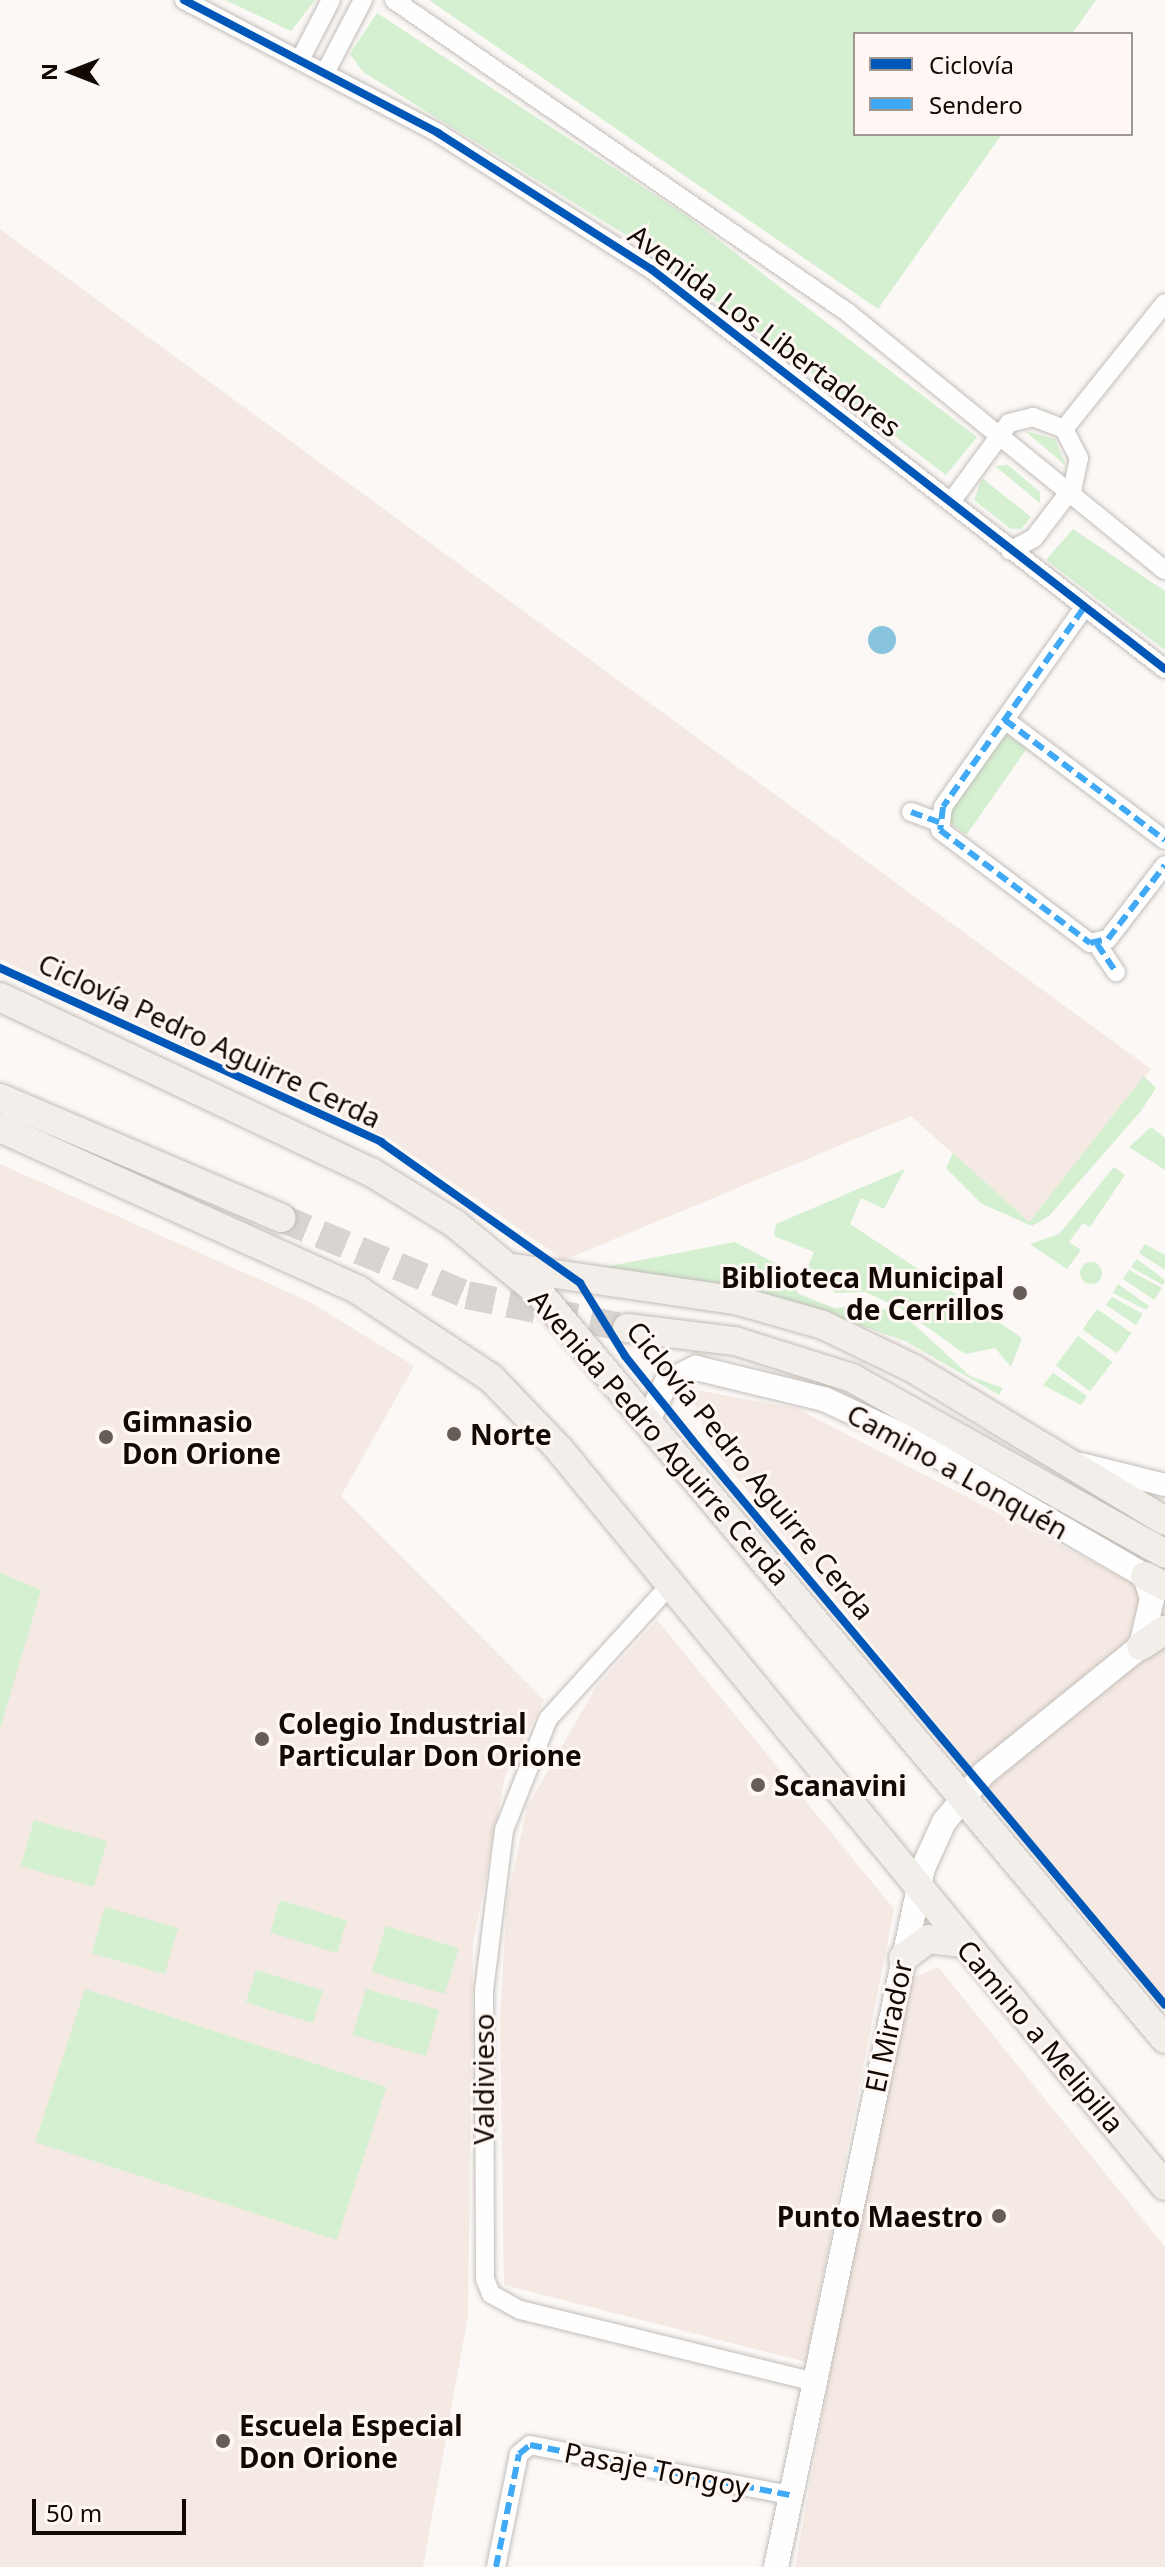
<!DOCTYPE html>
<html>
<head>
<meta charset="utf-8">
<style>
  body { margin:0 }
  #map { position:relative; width:1165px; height:2567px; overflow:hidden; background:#fbf8f6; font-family:"Noto Sans",sans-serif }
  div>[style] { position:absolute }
  .built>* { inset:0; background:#f4e9e3 }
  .green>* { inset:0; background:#d4f0d1; transform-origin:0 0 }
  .round { border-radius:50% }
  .water>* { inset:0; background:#88c4dd }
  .primary-tunnel>* { height:28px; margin-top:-14px; transform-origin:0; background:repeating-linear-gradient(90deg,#d8d4d2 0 28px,transparent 0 42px) }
  .roads { filter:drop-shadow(0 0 2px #c3bdb8) drop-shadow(0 0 2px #c3bdb8) }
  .minor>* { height:18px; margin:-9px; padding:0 9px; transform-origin:9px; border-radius:9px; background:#fefefe }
  .tertiary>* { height:22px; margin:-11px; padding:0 11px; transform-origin:11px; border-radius:11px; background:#fefefe }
  .secondary>* { height:24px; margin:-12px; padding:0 12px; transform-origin:12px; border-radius:12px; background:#fefefe }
  .primary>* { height:28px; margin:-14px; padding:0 14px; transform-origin:14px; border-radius:14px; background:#f2eee9 }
  .quiet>* { height:6px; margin-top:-3px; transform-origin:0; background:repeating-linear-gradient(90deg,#3fa9f5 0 12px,transparent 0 18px) }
  .cycleway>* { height:8px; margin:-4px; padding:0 4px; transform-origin:4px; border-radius:4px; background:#0057b8 }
  .dots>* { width:22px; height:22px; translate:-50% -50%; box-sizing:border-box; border:4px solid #fef7f3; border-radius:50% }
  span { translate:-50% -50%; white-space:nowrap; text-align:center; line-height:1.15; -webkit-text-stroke:6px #fef7f3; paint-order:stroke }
  .street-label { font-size:28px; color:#130903 }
  .poi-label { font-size:28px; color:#130903; font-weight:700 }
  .right { translate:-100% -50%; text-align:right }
  .left { translate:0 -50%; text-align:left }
  .legend { position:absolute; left:853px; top:32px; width:280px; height:104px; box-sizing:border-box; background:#fef7f3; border:2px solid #a09893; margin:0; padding:10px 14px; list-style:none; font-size:24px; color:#130903 }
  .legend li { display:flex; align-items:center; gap:16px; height:40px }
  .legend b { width:40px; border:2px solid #a09893 }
  .north { position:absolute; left:32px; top:32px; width:80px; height:80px; -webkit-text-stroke:6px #fef7f3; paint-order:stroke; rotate:270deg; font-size:22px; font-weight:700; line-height:32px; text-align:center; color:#130903 }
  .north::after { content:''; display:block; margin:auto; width:28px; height:36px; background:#130903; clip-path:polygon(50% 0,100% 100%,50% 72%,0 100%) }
  .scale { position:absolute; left:32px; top:2499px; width:154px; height:36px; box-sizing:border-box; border:4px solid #130903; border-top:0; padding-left:10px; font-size:24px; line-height:28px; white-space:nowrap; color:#130903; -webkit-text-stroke:6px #fef7f3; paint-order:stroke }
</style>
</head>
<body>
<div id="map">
  <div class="built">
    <div style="clip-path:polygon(0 229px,1151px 1069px,1029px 1222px,911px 1116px,564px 1260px,388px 1138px,0 959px)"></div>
    <div style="clip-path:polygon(0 1164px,310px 1302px,414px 1366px,341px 1496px,544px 1700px,505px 1777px,473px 1944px,468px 2315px,423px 2567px,0 2567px)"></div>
    <div style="clip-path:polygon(690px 1389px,796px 1408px,1165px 1600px,1165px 2006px,709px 1443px)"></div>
    <div style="clip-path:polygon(657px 1620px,894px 1909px,806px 2362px,504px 2285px,500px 2017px,507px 1902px,527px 1807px,596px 1687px)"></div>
    <div style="clip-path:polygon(938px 1967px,1165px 2247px,1165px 2567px,795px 2567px,901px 1983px)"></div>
  </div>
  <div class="green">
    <div style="clip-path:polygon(225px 0,315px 0,291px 31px)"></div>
    <div style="clip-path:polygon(429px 0,1096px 0,1072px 34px,855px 34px,855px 134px,1002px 134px,878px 309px)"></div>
    <div style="clip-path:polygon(377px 13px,687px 216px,977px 437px,946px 475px,645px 247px,363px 72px,350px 54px)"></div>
    <div style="clip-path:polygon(1025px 431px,1055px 439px,1066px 466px)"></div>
    <div style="clip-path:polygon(1008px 465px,1040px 492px,1040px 503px,995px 466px)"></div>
    <div style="clip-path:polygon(982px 478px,1031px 517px,1021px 529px,1011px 529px,974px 500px)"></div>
    <div style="clip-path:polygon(1073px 529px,1165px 591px,1165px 650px,1046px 560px)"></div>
    <div style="left:1003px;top:732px;width:29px;height:105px;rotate:35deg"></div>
    <div style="clip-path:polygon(1144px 1076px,1156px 1088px,1141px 1111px,1049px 1216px,1032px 1226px,982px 1204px,946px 1168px,953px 1153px,1029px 1222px)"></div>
    <div style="clip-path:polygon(1151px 1127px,1165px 1138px,1165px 1170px,1129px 1147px)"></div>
    <div style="clip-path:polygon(1114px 1167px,1125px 1175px,1090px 1227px,1083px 1223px,1069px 1242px,1081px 1250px,1067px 1269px,1030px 1244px,1059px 1234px)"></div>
    <div style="clip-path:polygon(905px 1169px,884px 1209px,861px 1198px,850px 1224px,1022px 1338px,1011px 1367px,995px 1348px,965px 1354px,900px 1308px,865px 1292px,836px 1293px,807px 1268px,814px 1252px,774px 1236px,776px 1224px)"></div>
    <div style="clip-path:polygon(735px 1242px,775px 1263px,799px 1294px,834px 1308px,869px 1305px,904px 1315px,970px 1376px,1003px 1388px,999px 1395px,905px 1341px,774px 1296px,599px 1268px)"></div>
    <div style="clip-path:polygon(1145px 1244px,1165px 1255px,1165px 1270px,1139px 1253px)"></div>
    <div style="clip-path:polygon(1137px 1259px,1165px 1280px,1163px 1285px,1131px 1267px)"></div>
    <div class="round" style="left:1080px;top:1262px;width:22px;height:22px"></div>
    <div style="clip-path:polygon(1129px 1270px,1162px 1288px,1154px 1300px,1123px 1279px)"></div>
    <div style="clip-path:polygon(1118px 1284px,1149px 1306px,1146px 1310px,1113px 1293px)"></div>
    <div style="clip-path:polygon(1112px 1297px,1143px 1314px,1136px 1325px,1106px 1305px)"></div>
    <div style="left:1097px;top:1309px;width:42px;height:25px;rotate:35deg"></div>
    <div style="left:1078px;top:1336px;width:43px;height:37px;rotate:37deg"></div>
    <div style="clip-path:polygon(1053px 1373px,1087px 1396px,1081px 1405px,1043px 1385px)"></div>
    <div style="clip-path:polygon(0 1573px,41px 1590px,0 1729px)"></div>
    <div style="left:34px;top:1820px;width:76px;height:48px;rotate:16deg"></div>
    <div style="left:280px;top:1900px;width:70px;height:34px;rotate:17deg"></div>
    <div style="left:105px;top:1907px;width:76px;height:48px;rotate:16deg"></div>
    <div style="left:386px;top:1926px;width:76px;height:48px;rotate:17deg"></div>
    <div style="left:256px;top:1970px;width:70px;height:34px;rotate:17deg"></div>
    <div style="left:85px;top:1989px;width:317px;height:161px;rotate:18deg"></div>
    <div style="left:366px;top:1989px;width:76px;height:48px;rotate:16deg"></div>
  </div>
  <div class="water">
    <div class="round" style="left:868px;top:626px;width:28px;height:28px"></div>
  </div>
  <div class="primary-tunnel">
    <div style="left:281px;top:1218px;width:201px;rotate:22.5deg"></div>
    <div style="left:467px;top:1295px;width:163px;rotate:11.7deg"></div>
  </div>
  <div class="roads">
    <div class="minor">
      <div style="left:184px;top:0;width:287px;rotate:27.6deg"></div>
      <div style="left:438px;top:133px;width:253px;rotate:32.6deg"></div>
      <div style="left:651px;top:269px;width:651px;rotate:37.89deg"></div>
      <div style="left:394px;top:0;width:550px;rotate:34.56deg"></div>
      <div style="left:847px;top:312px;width:409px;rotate:39.1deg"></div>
      <div style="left:301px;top:58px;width:65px;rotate:-62.7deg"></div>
      <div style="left:326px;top:71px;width:80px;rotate:-62.5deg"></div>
      <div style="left:1064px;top:429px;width:161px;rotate:-51.3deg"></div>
      <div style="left:951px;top:502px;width:98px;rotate:-53.7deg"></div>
      <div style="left:1009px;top:423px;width:25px;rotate:-14deg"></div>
      <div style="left:1033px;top:417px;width:33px;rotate:21deg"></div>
      <div style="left:1064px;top:429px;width:33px;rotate:63deg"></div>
      <div style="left:1079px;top:458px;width:30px;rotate:102deg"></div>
      <div style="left:1073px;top:487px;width:64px;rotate:127.4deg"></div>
      <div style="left:1034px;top:538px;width:27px;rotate:152deg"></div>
      <div style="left:1083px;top:609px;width:242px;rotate:125.3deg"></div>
      <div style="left:943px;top:807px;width:23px;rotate:97deg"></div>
      <div style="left:940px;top:830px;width:188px;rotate:37deg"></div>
      <div style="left:1090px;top:943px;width:18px;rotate:-13deg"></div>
      <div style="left:1108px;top:939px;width:93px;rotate:-52.4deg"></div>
      <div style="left:1005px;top:720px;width:200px;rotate:36.9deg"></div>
      <div style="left:911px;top:812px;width:30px;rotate:20deg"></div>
      <div style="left:1097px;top:944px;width:34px;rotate:56deg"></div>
      <div style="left:670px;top:1585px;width:181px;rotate:132.3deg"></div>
      <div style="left:548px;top:1719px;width:119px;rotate:111.6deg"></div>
      <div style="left:504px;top:1830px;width:161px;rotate:97.1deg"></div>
      <div style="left:484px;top:1990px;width:289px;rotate:89.8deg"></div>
      <div style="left:485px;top:2279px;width:16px;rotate:68deg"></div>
      <div style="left:491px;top:2294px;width:33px;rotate:29deg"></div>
      <div style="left:520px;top:2310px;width:301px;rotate:13.7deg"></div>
      <div style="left:496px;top:2567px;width:115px;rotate:-78.5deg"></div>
      <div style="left:519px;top:2454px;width:14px;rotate:-39deg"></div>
      <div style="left:530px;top:2445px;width:265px;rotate:10.9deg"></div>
    </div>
    <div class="tertiary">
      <div style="left:1081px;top:1464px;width:87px;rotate:14deg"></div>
    </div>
    <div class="secondary">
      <div style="left:649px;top:1418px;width:39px;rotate:-64deg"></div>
      <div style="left:666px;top:1383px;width:34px;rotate:-27deg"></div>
      <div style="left:696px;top:1368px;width:132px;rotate:13.6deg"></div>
      <div style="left:824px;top:1399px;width:86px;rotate:24.8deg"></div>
      <div style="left:902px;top:1435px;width:281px;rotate:30.1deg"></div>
      <div style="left:1145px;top:1576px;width:24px;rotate:73deg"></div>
      <div style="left:1152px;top:1599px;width:48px;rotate:103.2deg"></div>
      <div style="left:1141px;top:1646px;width:202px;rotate:141deg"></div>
      <div style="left:984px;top:1773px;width:63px;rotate:129.2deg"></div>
      <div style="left:944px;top:1822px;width:51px;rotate:114.5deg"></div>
      <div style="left:923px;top:1868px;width:714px;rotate:101.88deg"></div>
    </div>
    <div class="primary">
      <div style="left:0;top:997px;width:410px;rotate:25.3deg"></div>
      <div style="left:371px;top:1172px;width:97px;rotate:31.6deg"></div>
      <div style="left:454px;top:1223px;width:113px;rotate:39.6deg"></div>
      <div style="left:541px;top:1295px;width:971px;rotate:50.01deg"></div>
      <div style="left:0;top:1098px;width:306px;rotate:23.1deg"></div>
      <div style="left:0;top:1128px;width:393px;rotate:24.3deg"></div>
      <div style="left:358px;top:1290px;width:159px;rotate:33.5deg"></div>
      <div style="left:491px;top:1378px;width:98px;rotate:46.2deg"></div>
      <div style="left:559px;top:1449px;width:954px;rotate:50.57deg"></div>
      <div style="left:514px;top:1268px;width:227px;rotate:8.3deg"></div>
      <div style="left:739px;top:1301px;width:87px;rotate:15.9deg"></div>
      <div style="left:823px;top:1325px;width:101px;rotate:25.8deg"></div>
      <div style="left:914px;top:1369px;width:293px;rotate:31.2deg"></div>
      <div style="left:627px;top:1328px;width:109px;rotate:6.9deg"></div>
      <div style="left:735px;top:1341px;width:123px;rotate:17.5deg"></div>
      <div style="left:852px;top:1378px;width:359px;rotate:29.3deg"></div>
      <div style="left:1145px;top:1576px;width:22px;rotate:27deg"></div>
      <div style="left:1141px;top:1646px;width:29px;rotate:-34deg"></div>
      <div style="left:903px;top:1958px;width:31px;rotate:-37deg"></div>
      <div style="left:928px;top:1939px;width:34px;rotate:7deg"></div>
    </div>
  </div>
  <div class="quiet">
    <div style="left:1083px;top:609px;width:242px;rotate:125.3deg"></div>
    <div style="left:943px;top:807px;width:23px;rotate:97deg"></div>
    <div style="left:940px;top:830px;width:188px;rotate:37deg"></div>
    <div style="left:1090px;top:943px;width:18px;rotate:-13deg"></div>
    <div style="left:1108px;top:939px;width:93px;rotate:-52.4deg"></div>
    <div style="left:1005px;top:720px;width:200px;rotate:36.9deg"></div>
    <div style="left:911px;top:812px;width:30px;rotate:20deg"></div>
    <div style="left:1097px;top:944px;width:34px;rotate:56deg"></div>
    <div style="left:496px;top:2567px;width:115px;rotate:-78.5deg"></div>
    <div style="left:519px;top:2454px;width:14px;rotate:-39deg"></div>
    <div style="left:530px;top:2445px;width:265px;rotate:10.9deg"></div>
  </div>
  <div class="cycleway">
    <div style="left:184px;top:0;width:287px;rotate:27.6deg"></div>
    <div style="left:438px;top:133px;width:253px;rotate:32.6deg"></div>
    <div style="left:651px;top:269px;width:651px;rotate:37.89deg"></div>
    <div style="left:0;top:968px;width:419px;rotate:24.5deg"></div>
    <div style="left:381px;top:1142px;width:244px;rotate:35.3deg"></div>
    <div style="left:580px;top:1283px;width:86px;rotate:58.3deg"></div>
    <div style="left:625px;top:1356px;width:109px;rotate:51.3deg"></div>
    <div style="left:693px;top:1441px;width:735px;rotate:50.07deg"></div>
  </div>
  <div class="dots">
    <div style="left:1020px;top:1293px;background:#645d58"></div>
    <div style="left:454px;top:1434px;background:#645d58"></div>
    <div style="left:106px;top:1437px;background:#645d58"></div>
    <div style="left:262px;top:1739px;background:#645d58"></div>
    <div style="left:758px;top:1785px;background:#645d58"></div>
    <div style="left:999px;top:2216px;background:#645d58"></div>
    <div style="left:223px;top:2441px;background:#645d58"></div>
  </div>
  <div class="street-label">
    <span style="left:765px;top:330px;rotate:37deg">Avenida Los Libertadores</span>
    <span style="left:210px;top:1040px;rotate:25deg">Ciclovía Pedro Aguirre Cerda</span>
    <span style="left:660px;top:1437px;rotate:49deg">Avenida Pedro Aguirre Cerda</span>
    <span style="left:751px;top:1470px;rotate:51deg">Ciclovía Pedro Aguirre Cerda</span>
    <span style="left:958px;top:1471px;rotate:29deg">Camino a Lonquén</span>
    <span style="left:888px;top:2026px;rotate:-78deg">El Mirador</span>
    <span style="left:1041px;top:2036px;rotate:50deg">Camino a Melipilla</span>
    <span style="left:483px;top:2079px;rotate:-90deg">Valdivieso</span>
    <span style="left:657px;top:2469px;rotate:11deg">Pasaje Tongoy</span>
  </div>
  <div class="poi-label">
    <span class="right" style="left:1004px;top:1293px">Biblioteca Municipal<br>de Cerrillos</span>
    <span class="left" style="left:122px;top:1437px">Gimnasio<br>Don Orione</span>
    <span class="left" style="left:470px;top:1434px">Norte</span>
    <span class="left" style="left:278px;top:1739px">Colegio Industrial<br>Particular Don Orione</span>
    <span class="left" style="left:774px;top:1785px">Scanavini</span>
    <span class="right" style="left:983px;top:2216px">Punto Maestro</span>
    <span class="left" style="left:239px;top:2441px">Escuela Especial<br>Don Orione</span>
  </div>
  <ul class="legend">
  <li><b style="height:10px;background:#0057b8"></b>Ciclovía</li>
  <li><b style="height:10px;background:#3fa9f5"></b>Sendero</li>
  </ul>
  <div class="north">N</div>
  <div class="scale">50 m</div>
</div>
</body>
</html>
